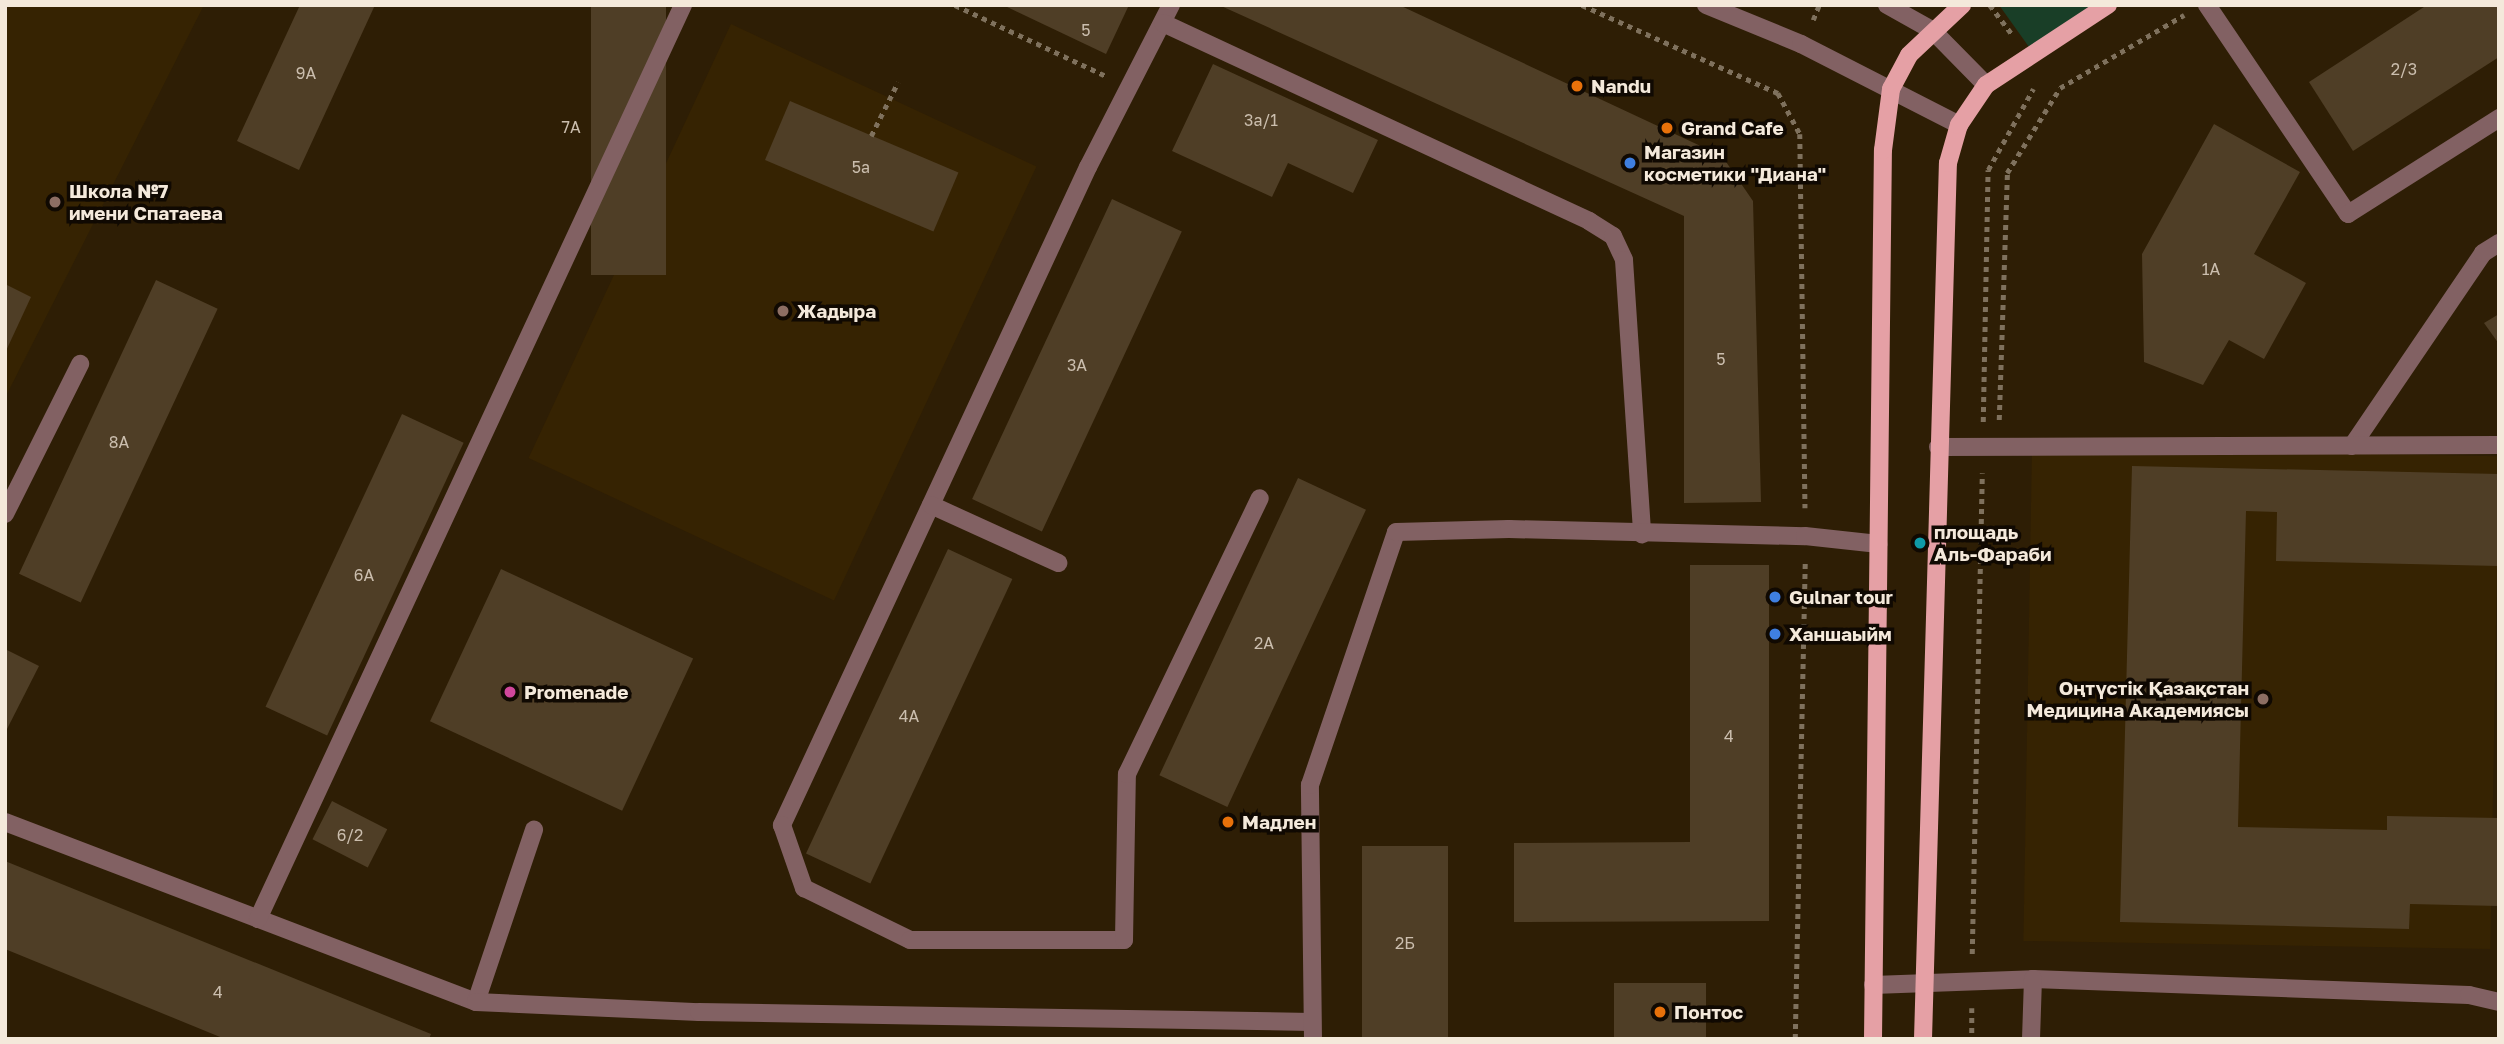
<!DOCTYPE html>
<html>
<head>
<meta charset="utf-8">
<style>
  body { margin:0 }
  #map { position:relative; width:2504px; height:1044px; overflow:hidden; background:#2e1e05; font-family:"Golos Text",sans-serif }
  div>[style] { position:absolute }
  .built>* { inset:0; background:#362302; transform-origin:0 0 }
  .green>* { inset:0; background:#193e27 }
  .building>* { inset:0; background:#4f3e26; transform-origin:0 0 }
  .path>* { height:4.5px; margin-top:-2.25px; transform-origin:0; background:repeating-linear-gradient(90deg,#7f715d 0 5px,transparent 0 10px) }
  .minor>* { height:18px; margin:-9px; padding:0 9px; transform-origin:9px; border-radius:9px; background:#826163 }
  .major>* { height:18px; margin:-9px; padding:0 9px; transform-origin:9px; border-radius:9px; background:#e5a0a5 }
  .dots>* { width:19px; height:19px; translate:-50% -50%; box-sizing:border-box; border:4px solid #100902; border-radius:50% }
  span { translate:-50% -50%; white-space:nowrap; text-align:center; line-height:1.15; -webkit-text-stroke:7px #100902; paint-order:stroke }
  .number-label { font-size:16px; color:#cbbeae }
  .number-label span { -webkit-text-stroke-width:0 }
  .poi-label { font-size:19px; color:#f4e9db; font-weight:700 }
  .left { translate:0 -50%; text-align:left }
  .right { translate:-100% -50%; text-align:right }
  .frame { position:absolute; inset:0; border:7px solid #f4e9db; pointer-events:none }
</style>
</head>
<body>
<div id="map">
  <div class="built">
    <div style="clip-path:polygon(5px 5px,204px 5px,5px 398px)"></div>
    <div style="left:731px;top:24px;width:337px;height:479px;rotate:25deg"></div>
    <div style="left:2032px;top:448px;width:467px;height:493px;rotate:1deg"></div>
  </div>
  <div class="green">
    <div style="clip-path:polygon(1999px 5px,2095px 5px,2029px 47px)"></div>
  </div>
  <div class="building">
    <div style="clip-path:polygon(300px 5px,375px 5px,299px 170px,237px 141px)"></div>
    <div style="left:591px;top:5px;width:75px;height:270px"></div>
    <div style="clip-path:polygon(1003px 5px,1129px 5px,1106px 54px)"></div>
    <div style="clip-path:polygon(1219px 5px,1399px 5px,1722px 156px,1753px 201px,1761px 502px,1684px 503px,1684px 216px)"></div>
    <div style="clip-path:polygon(2427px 5px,2499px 5px,2499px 57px,2353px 151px,2309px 82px)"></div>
    <div style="clip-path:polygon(1213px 64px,1378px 140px,1353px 193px,1288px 163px,1272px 197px,1172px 151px)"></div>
    <div style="left:790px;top:101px;width:183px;height:64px;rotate:23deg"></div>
    <div style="clip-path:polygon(2214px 124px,2300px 172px,2254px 254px,2306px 283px,2264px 359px,2229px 340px,2203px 385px,2144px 362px,2142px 254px)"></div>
    <div style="left:1112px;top:199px;width:77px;height:331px;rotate:25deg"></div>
    <div style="left:156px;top:280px;width:68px;height:324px;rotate:25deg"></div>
    <div style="clip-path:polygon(5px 284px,31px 297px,5px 353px)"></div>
    <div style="clip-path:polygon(2499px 314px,2499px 344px,2484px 323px)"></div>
    <div style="left:402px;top:414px;width:68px;height:323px;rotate:25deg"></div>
    <div style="clip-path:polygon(2132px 466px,2499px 474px,2499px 566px,2276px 561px,2277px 512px,2246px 511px,2238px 827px,2387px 830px,2387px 816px,2499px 818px,2499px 906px,2410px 904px,2409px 929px,2120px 922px)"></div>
    <div style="left:1298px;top:478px;width:75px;height:328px;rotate:25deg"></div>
    <div style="left:948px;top:549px;width:71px;height:336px;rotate:25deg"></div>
    <div style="clip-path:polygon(1690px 565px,1769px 565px,1769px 921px,1514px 922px,1514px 843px,1690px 842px)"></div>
    <div style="left:501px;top:569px;width:212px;height:168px;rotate:25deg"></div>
    <div style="clip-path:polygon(5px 649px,39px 666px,5px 733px)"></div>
    <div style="left:332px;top:801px;width:62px;height:43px;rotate:27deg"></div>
    <div style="left:1448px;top:846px;width:193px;height:86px;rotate:90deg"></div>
    <div style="clip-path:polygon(5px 861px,431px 1034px,429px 1039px,225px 1039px,5px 949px)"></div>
    <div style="left:1706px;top:983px;width:56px;height:92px;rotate:90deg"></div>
  </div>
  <div class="path">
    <div style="left:955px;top:5px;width:167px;rotate:25.2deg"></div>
    <div style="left:1582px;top:5px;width:215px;rotate:24.2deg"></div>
    <div style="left:1778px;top:93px;width:47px;rotate:61.8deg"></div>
    <div style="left:1800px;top:134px;width:374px;rotate:89.2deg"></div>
    <div style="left:1990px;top:5px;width:39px;rotate:53deg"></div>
    <div style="left:1813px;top:20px;width:16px;rotate:-68deg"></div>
    <div style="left:871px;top:136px;width:60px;rotate:-63.4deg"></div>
    <div style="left:1999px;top:420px;width:247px;rotate:-88.1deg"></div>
    <div style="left:2007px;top:173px;width:100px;rotate:-58.1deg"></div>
    <div style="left:2060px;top:88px;width:144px;rotate:-30.5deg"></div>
    <div style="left:1983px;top:422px;width:252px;rotate:-88.9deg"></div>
    <div style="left:1988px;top:170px;width:93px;rotate:-60.9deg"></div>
    <div style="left:1972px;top:954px;width:481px;rotate:-88.8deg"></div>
    <div style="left:1972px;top:1008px;width:31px;rotate:90deg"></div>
    <div style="left:1795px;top:1039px;width:476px;rotate:-88.8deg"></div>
  </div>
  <div class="minor">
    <div style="left:1171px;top:5px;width:182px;rotate:117.1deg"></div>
    <div style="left:1088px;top:167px;width:726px;rotate:114.94deg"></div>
    <div style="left:782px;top:825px;width:67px;rotate:70.8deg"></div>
    <div style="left:804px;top:888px;width:118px;rotate:26.1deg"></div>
    <div style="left:910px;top:940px;width:214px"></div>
    <div style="left:1124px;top:940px;width:166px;rotate:-89deg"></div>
    <div style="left:1127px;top:774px;width:306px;rotate:-64.3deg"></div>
    <div style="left:1706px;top:5px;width:103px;rotate:22.3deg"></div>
    <div style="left:1801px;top:44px;width:178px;rotate:27.1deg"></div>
    <div style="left:1887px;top:5px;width:51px;rotate:29.1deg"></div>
    <div style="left:1932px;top:30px;width:77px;rotate:45.5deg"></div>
    <div style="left:2207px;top:5px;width:252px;rotate:56deg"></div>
    <div style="left:2348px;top:214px;width:179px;rotate:-32.4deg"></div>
    <div style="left:1163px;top:23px;width:470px;rotate:24.9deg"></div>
    <div style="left:1589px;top:221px;width:28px;rotate:32deg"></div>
    <div style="left:1613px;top:236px;width:26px;rotate:65deg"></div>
    <div style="left:1624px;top:260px;width:275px;rotate:86.2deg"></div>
    <div style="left:2352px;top:446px;width:233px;rotate:-55.8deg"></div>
    <div style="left:2483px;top:253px;width:19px;rotate:-32deg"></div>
    <div style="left:1938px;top:447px;width:561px;rotate:-0.2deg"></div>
    <div style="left:931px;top:505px;width:140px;rotate:24.5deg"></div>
    <div style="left:5px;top:514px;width:168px;rotate:-63.4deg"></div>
    <div style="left:5px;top:822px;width:504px;rotate:20.92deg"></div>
    <div style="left:476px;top:1002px;width:182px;rotate:-71.4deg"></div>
    <div style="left:258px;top:919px;width:1008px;rotate:-65.06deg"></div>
    <div style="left:1873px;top:985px;width:160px;rotate:-2.1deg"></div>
    <div style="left:2033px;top:979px;width:436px;rotate:2.1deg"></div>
    <div style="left:2469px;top:995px;width:31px;rotate:13deg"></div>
    <div style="left:476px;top:1002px;width:223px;rotate:2.6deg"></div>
    <div style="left:699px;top:1012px;width:613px;rotate:0.93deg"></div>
    <div style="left:1313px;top:1039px;width:254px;rotate:-90.7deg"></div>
    <div style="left:1310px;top:785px;width:267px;rotate:-71.2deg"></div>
    <div style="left:1396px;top:532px;width:113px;rotate:-1.5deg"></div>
    <div style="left:1509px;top:529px;width:296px;rotate:1.4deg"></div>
    <div style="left:1805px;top:536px;width:74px;rotate:6.2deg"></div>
    <div style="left:2031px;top:1039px;width:60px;rotate:-88.1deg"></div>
  </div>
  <div class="major">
    <div style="left:1873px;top:1039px;width:889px;rotate:-89.36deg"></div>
    <div style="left:1883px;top:150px;width:62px;rotate:-82.5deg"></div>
    <div style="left:1891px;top:89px;width:38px;rotate:-62deg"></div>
    <div style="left:1909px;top:55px;width:73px;rotate:-43.3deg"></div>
    <div style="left:1923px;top:1039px;width:876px;rotate:-88.37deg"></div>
    <div style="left:1948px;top:163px;width:40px;rotate:-74deg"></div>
    <div style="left:1959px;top:125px;width:48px;rotate:-56deg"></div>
    <div style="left:1986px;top:85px;width:146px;rotate:-33.3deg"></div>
  </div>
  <div class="dots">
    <div style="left:1577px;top:86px;background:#e8710a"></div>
    <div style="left:1667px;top:128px;background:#e8710a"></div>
    <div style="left:1630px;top:163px;background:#3f7fe0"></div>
    <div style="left:55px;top:202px;background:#8d6e63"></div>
    <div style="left:783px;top:311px;background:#8d6e63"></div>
    <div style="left:1920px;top:543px;background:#0f9aa8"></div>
    <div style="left:1775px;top:597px;background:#3f7fe0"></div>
    <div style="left:1775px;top:634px;background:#3f7fe0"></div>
    <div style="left:510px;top:692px;background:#d1479c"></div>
    <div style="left:2263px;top:699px;background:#8d6e63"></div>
    <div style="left:1228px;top:822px;background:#e8710a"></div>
    <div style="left:1660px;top:1012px;background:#e8710a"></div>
  </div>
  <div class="number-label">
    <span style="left:1086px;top:30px">5</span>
    <span style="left:2404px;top:69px">2/3</span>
    <span style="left:306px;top:73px">9А</span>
    <span style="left:1261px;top:120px">3а/1</span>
    <span style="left:571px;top:127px">7А</span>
    <span style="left:861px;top:167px">5а</span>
    <span style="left:2211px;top:269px">1А</span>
    <span style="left:1721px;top:359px">5</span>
    <span style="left:1077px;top:365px">3А</span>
    <span style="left:119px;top:442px">8А</span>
    <span style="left:364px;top:575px">6А</span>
    <span style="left:1264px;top:643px">2А</span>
    <span style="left:909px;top:716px">4А</span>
    <span style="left:1729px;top:736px">4</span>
    <span style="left:350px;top:835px">6/2</span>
    <span style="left:1405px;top:943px">2Б</span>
    <span style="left:218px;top:992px">4</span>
  </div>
  <div class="poi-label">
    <span class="left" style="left:1591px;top:86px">Nandu</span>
    <span class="left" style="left:1681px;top:128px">Grand Cafe</span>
    <span class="left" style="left:1644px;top:163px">Магазин<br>косметики "Диана"</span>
    <span class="left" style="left:69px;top:202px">Школа №7<br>имени Спатаева</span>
    <span class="left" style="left:797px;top:311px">Жадыра</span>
    <span class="left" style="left:1934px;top:543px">площадь<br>Аль-Фараби</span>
    <span class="left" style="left:1789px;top:597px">Gulnar tour</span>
    <span class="left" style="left:1789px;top:634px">Ханшаыйм</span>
    <span class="right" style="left:2249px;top:699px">Оңтүстік Қазақстан<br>Медицина Академиясы</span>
    <span class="left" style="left:524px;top:692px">Promenade</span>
    <span class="left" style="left:1242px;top:822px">Мадлен</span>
    <span class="left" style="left:1674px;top:1012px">Понтос</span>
  </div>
  <div class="frame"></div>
</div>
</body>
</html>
